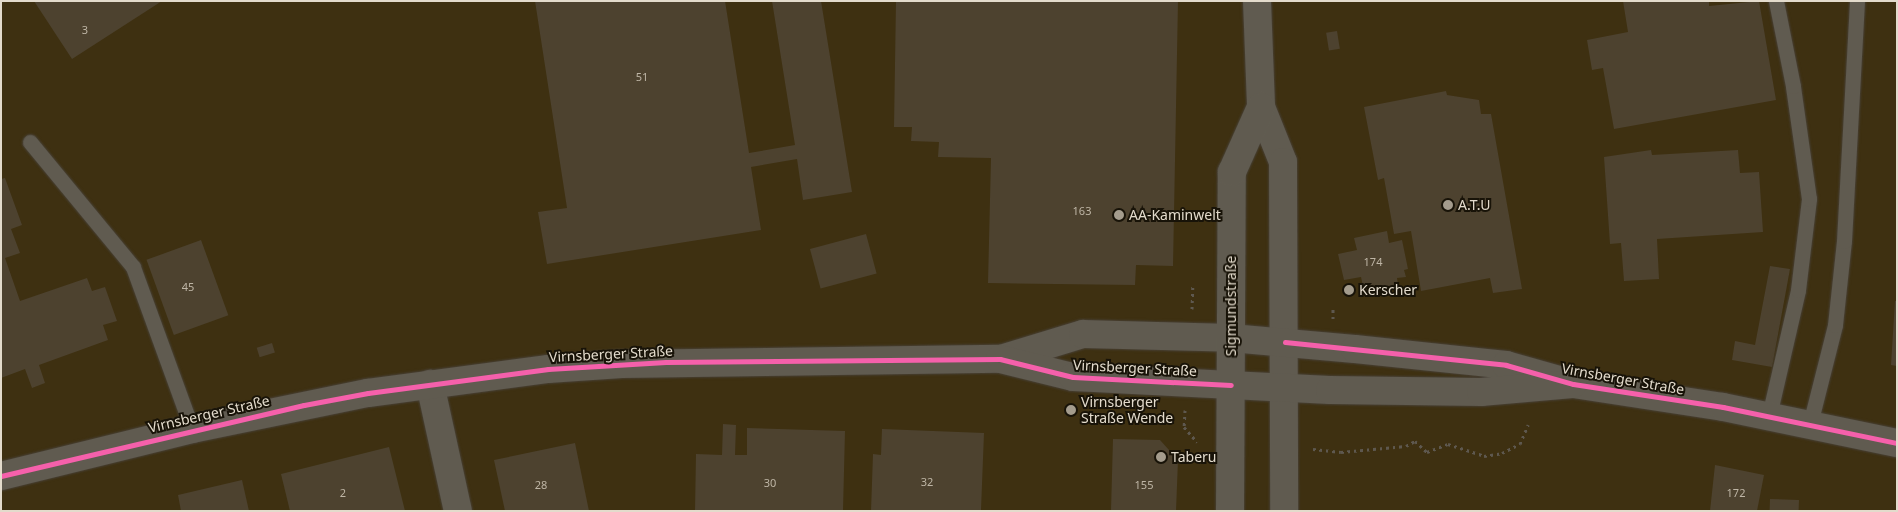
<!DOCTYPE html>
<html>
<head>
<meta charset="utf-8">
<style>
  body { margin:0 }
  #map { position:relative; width:1898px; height:512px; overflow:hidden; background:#2e2618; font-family:"Noto Sans",sans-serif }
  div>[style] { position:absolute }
  .built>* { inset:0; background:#3e3011; transform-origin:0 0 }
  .building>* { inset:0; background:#4d422f; transform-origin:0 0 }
  .path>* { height:3px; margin-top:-1.5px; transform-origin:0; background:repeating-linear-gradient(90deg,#5e584f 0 2.5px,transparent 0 6.5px) }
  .roads { filter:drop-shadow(0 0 1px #474036) drop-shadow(0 0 1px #474036) }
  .service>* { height:15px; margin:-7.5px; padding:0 7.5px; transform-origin:7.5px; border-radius:7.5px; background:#605b50 }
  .minor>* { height:28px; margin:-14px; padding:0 14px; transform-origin:14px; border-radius:14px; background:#605b50 }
  .secondary>* { height:28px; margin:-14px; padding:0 14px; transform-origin:14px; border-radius:14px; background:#605b50 }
  .cycleway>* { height:5px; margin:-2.5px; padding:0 2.5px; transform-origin:2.5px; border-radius:2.5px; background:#f560ab }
  .dots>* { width:14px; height:14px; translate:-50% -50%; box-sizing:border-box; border:2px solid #181308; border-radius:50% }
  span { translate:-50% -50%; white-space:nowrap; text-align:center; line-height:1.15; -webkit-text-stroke:4px #181308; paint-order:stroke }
  .number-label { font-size:11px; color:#beb5a5 }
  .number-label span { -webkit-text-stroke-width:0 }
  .poi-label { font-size:14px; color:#e3dbcc }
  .left { translate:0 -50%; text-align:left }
  .street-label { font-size:14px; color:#e3dbcc }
  .frame { position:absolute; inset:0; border:2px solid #e3dbcc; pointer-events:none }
</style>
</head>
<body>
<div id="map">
  <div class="built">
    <div style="left:1px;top:1px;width:1896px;height:510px"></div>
  </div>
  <div class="building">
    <div style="clip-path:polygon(34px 1px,162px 1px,72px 59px)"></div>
    <div style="clip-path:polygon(535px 1px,725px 1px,749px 153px,795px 145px,772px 1px,821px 1px,852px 192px,803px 200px,797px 159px,751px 167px,761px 230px,547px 264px,538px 212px,567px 208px)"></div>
    <div style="clip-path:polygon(896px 1px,1178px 1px,1173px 266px,1136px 265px,1135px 285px,988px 283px,991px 158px,938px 157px,939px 142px,911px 141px,912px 127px,894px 127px)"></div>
    <div style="clip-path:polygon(1623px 1px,1709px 1px,1709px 6px,1759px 1px,1776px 100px,1614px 129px,1603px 68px,1592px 70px,1587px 40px,1628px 32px)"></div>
    <div style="left:1337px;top:31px;width:18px;height:11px;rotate:81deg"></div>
    <div style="clip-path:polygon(1446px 91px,1447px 95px,1479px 100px,1481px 114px,1491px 114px,1522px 289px,1493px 293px,1490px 278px,1421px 291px,1411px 231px,1394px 234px,1384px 178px,1378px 180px,1364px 107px)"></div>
    <div style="clip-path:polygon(1651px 150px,1652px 155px,1738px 150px,1740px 173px,1759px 172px,1763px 232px,1657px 239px,1659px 279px,1624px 281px,1621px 243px,1610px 244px,1604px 157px)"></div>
    <div style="clip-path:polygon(5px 178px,22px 225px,11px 229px,20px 253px,5px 258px,20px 301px,87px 278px,92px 291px,105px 287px,117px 321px,103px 325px,108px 340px,39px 365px,45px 383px,32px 388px,25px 369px,1px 378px,1px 179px)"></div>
    <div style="clip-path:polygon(1387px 231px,1389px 243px,1402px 240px,1408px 269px,1404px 270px,1406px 277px,1397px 278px,1398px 285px,1364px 291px,1361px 277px,1344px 280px,1338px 254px,1357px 250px,1354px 238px)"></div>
    <div style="left:866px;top:234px;width:41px;height:58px;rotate:75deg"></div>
    <div style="left:201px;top:240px;width:80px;height:58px;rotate:70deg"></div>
    <div style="clip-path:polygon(1770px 266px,1790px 269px,1772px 367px,1732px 360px,1735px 341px,1755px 345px)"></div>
    <div style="clip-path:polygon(1895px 301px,1897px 301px,1897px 366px,1891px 365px)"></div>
    <div style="left:272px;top:343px;width:10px;height:16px;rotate:73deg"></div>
    <div style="clip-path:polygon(723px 424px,736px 425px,735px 455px,747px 455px,747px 428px,845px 431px,843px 511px,695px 511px,696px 454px,722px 455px)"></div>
    <div style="clip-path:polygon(882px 429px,984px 433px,981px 510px,871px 511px,873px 454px,881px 455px)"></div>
    <div style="clip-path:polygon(1113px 439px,1160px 440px,1178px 460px,1176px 511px,1111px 511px)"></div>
    <div style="clip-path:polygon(575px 443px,589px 511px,505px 511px,494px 460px)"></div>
    <div style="clip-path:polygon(389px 447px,405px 511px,290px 511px,281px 474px)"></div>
    <div style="clip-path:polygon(1715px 465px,1764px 475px,1757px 511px,1710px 511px)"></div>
    <div style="clip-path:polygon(242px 480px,249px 511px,181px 511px,178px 495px)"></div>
    <div style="left:1770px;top:499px;width:29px;height:12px;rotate:2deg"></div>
  </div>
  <div class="path">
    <div style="left:1192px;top:309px;width:23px;rotate:-88deg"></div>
    <div style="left:1333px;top:319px;width:11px;rotate:-90deg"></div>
    <div style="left:1185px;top:410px;width:17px;rotate:93deg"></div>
    <div style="left:1184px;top:427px;width:20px;rotate:49deg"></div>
    <div style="left:1071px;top:413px;width:3px;rotate:-90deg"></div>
    <div style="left:1313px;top:449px;width:28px;rotate:6deg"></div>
    <div style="left:1341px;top:452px;width:65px;rotate:-5.3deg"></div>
    <div style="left:1406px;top:446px;width:10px;rotate:-29deg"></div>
    <div style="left:1415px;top:441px;width:16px;rotate:43deg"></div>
    <div style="left:1427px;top:452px;width:22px;rotate:-21deg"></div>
    <div style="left:1448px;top:444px;width:38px;rotate:18deg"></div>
    <div style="left:1484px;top:456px;width:18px;rotate:-9deg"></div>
    <div style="left:1502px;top:453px;width:20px;rotate:-27deg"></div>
    <div style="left:1520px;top:444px;width:21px;rotate:-67deg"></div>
  </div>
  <div class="roads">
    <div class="service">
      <div style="left:30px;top:142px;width:162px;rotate:50.5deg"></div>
      <div style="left:133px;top:267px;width:172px;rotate:70deg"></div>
      <div style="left:1769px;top:416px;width:129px;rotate:-77deg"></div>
      <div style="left:1798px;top:290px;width:92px;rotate:-83.1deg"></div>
      <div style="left:1809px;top:199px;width:114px;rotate:-98.1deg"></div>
      <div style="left:1793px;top:86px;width:87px;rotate:-101.3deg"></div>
      <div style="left:1810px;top:424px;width:102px;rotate:-75.8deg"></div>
      <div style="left:1835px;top:325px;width:84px;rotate:-83.9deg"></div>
      <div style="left:1844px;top:241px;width:240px;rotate:-86.9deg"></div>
    </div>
    <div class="minor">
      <div style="left:430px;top:384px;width:130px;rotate:77.6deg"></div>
    </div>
    <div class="secondary">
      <div style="left:1257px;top:1px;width:106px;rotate:87.8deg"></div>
      <div style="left:1261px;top:107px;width:59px;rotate:68.2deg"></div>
      <div style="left:1283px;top:162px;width:349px;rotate:89.8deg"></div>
      <div style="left:1001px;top:359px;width:86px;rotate:-17deg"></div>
      <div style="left:1083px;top:334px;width:148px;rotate:1.5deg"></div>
      <div style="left:1231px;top:338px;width:124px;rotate:5.1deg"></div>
      <div style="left:1355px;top:349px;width:152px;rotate:6deg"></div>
      <div style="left:1506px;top:365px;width:70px;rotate:15.8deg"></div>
      <div style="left:1573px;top:384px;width:152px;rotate:8.7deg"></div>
      <div style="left:1723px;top:407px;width:178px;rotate:11.7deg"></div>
      <div style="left:1px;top:476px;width:197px;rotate:-13.8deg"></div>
      <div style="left:192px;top:429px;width:180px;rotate:-11.6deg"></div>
      <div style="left:368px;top:393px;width:182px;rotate:-7.6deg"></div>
      <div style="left:548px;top:369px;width:74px;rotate:-3.9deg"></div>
      <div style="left:622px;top:364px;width:378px;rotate:-0.8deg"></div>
      <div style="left:1000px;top:359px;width:75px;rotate:13.9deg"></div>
      <div style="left:1073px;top:377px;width:257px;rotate:2.9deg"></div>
      <div style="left:1330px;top:390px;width:151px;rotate:0.8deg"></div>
      <div style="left:1481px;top:392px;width:92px;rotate:-5deg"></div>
      <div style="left:1230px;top:511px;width:339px;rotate:-89.7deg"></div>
      <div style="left:1232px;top:172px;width:71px;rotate:-66deg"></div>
    </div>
  </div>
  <div class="cycleway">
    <div style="left:1285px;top:342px;width:222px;rotate:5.9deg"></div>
    <div style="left:1506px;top:365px;width:70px;rotate:15.8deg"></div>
    <div style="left:1573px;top:384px;width:152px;rotate:8.7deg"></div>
    <div style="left:1723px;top:407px;width:178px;rotate:11.7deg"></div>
    <div style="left:1px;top:476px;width:311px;rotate:-13.2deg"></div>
    <div style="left:304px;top:405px;width:65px;rotate:-10.6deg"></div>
    <div style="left:368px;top:393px;width:182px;rotate:-7.6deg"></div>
    <div style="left:548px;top:369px;width:118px;rotate:-3.4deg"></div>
    <div style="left:666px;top:362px;width:334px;rotate:-0.5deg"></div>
    <div style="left:1000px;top:359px;width:75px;rotate:13.9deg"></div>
    <div style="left:1073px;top:377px;width:158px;rotate:2.9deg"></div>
  </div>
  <div class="dots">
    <div style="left:1448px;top:205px;background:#a49c8d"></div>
    <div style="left:1119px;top:215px;background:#a49c8d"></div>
    <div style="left:1349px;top:290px;background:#a49c8d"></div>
    <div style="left:1071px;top:410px;background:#a49c8d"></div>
    <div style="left:1161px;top:457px;background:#a49c8d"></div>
  </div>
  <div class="number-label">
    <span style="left:85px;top:30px">3</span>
    <span style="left:642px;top:77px">51</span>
    <span style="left:1082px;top:211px">163</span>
    <span style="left:1373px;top:262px">174</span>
    <span style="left:188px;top:287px">45</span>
    <span style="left:927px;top:482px">32</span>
    <span style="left:770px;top:483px">30</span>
    <span style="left:541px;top:485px">28</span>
    <span style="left:1144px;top:485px">155</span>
    <span style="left:343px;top:493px">2</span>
    <span style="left:1736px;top:493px">172</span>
  </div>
  <div class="poi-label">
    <span class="left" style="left:1458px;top:205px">A.T.U</span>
    <span class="left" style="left:1129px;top:215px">AA-Kaminwelt</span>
    <span class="left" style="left:1359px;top:290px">Kerscher</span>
    <span class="left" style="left:1081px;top:410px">Virnsberger<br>Straße Wende</span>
    <span class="left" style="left:1171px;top:457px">Taberu</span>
  </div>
  <div class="street-label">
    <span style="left:1231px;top:306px;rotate:-90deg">Sigmundstraße</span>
    <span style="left:611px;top:354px;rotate:-3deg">Virnsberger Straße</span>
    <span style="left:1135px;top:368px;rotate:3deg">Virnsberger Straße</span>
    <span style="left:1623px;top:379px;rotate:10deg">Virnsberger Straße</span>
    <span style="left:209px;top:414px;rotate:-13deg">Virnsberger Straße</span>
  </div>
  <div class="frame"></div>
</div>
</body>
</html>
